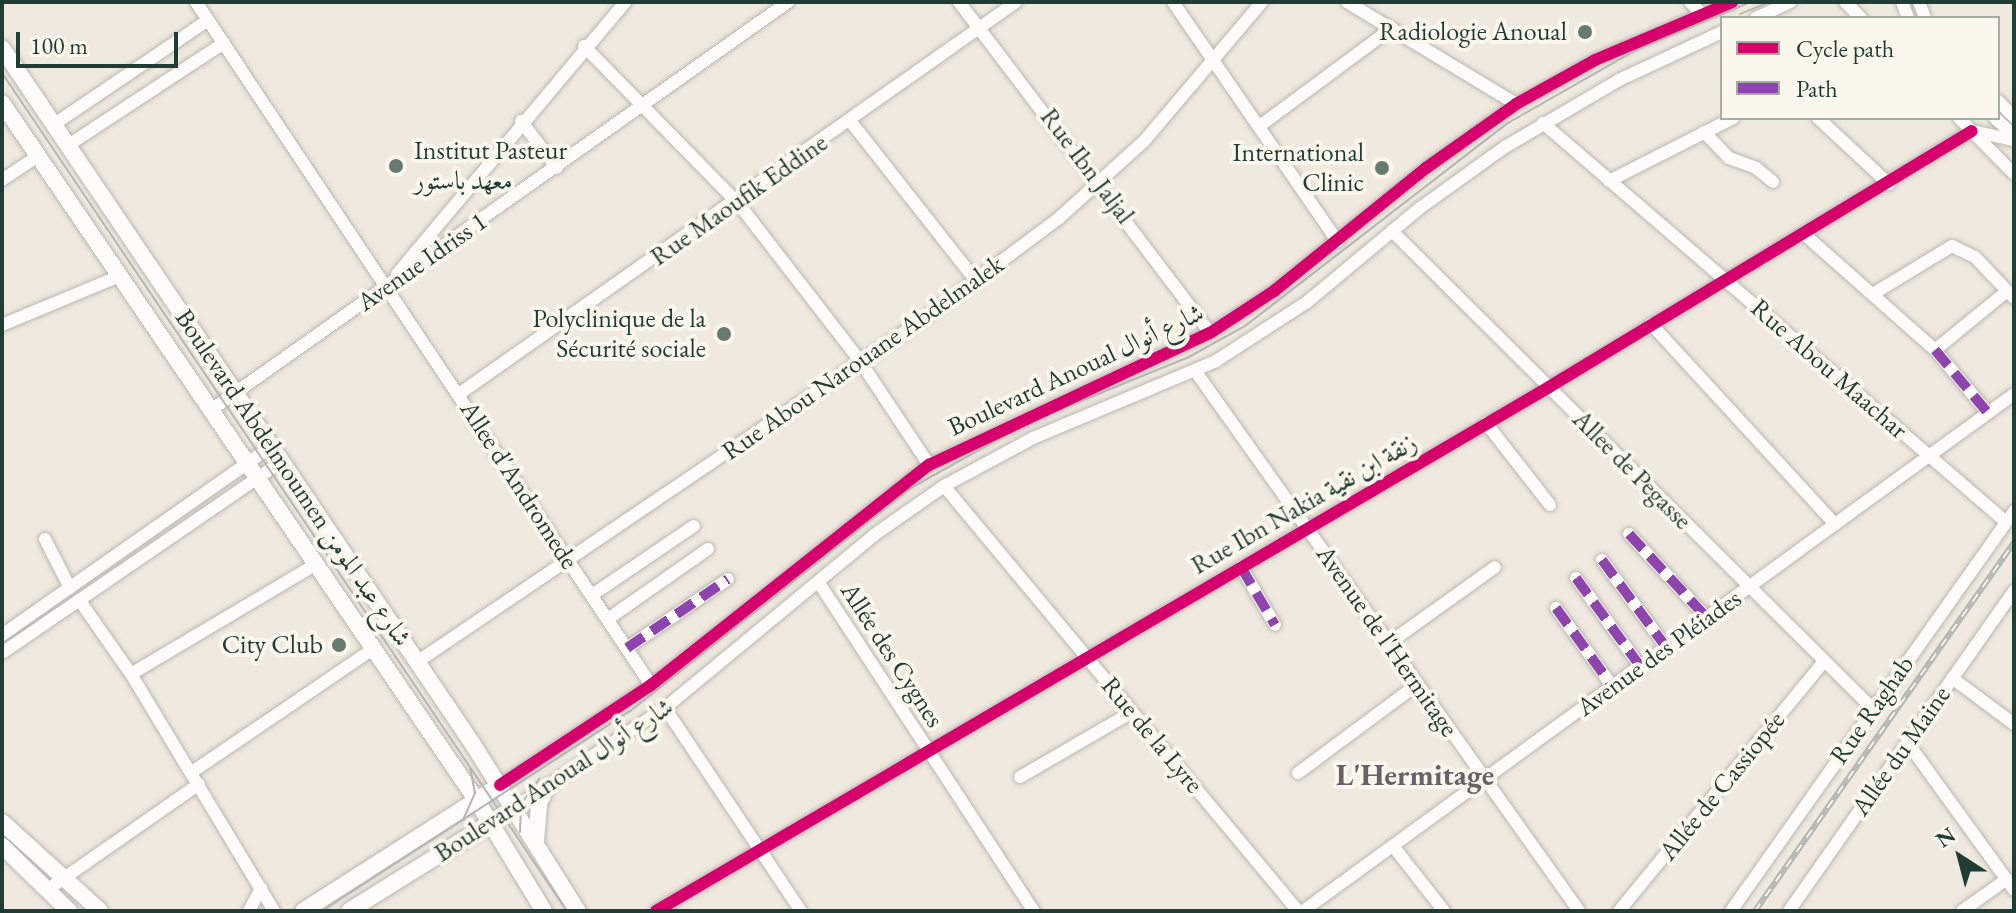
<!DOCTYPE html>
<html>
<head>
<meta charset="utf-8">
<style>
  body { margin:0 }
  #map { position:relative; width:2016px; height:913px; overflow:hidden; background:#f0e9df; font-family:"EB Garamond",Amiri,serif }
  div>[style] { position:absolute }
  .roads { filter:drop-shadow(0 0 2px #bab8b1) drop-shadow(0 0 2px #bab8b1) }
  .minor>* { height:12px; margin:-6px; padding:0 6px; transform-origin:6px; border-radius:6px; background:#fdfcfa }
  .major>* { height:16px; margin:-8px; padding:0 8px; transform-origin:8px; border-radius:8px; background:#fdfcfa }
  .tram>* { height:2px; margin:-1px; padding:0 1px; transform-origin:1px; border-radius:1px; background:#b4b6b4 }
  .rail>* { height:6px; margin-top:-3px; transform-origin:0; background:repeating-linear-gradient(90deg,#fbf7ec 0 9px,#b4b6b4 0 18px); box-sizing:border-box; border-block:2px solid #b4b6b4 }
  .quiet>* { height:10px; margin-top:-5px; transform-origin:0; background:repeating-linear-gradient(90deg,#8e44ad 0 20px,transparent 0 30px) }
  .cycleway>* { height:12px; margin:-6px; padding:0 6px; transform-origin:6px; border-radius:6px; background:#d6006c }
  .dots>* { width:22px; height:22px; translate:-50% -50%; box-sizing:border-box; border:4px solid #fbf7ec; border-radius:50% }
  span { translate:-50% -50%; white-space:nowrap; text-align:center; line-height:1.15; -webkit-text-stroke:8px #fbf7ec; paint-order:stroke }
  .poi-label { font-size:26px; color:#1f3d34 }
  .right { translate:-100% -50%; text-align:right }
  .left { translate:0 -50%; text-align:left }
  .street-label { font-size:26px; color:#1f3d34 }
  .quarter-label { font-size:30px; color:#696169; font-weight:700 }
  .frame { position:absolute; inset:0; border:4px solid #1f3d34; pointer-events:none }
  .legend { position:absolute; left:1720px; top:16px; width:280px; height:104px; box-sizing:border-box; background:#fbf7ec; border:2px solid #a3ada2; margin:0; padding:10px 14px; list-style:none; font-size:24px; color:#1f3d34 }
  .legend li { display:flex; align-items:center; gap:16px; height:40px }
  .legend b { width:40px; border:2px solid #a3ada2 }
  .north { position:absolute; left:1920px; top:817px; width:80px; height:80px; -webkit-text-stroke:6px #fbf7ec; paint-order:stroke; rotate:324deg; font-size:22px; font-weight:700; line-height:32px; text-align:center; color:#1f3d34 }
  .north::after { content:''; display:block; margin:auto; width:28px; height:36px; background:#1f3d34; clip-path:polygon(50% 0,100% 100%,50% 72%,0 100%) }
  .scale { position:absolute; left:16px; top:32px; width:162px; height:36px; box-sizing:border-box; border:4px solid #1f3d34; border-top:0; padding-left:10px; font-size:24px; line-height:28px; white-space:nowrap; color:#1f3d34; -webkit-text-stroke:6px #fbf7ec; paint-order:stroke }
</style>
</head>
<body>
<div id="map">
  <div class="roads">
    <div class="minor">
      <div style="left:196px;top:2px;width:821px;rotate:56.33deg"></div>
      <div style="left:959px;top:2px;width:415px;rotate:52.8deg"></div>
      <div style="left:1173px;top:2px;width:291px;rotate:55.5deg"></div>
      <div style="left:1347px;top:2px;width:197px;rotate:31.1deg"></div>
      <div style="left:1690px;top:2px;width:17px;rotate:45deg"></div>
      <div style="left:1845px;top:2px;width:23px;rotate:45deg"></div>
      <div style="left:1902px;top:2px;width:17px;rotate:69deg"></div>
      <div style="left:1919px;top:2px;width:17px;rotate:69deg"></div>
      <div style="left:1756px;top:18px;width:38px;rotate:-25deg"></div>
      <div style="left:584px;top:46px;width:220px;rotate:45.6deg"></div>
      <div style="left:738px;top:203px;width:200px;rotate:52.3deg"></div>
      <div style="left:860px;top:361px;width:125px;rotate:56.4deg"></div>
      <div style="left:1998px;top:101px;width:23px;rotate:45deg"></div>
      <div style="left:1818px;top:118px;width:97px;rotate:42.9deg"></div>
      <div style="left:1959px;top:118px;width:78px;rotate:45.5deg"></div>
      <div style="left:1995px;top:118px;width:26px;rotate:43deg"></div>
      <div style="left:521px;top:121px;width:59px;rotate:52.5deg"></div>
      <div style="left:851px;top:122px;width:204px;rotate:51.8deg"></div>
      <div style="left:1543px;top:123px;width:611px;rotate:40.75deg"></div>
      <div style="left:53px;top:125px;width:187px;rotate:-34.1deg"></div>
      <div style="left:1261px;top:125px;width:163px;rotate:-36.5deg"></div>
      <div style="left:1972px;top:131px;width:43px;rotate:12.1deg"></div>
      <div style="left:1704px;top:132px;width:36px;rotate:46deg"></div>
      <div style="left:1729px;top:158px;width:29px;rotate:20deg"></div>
      <div style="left:1756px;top:168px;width:22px;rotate:39deg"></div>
      <div style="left:67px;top:146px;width:188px;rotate:-33.3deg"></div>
      <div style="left:2px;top:180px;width:43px;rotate:-33.7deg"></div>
      <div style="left:1609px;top:181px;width:139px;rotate:-26.9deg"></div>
      <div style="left:1392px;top:231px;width:677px;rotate:44.82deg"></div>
      <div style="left:1804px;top:234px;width:175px;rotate:41.5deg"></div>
      <div style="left:1935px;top:350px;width:82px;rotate:49.9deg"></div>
      <div style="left:397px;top:274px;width:355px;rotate:-50deg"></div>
      <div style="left:1873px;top:294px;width:92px;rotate:-31.3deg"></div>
      <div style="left:1952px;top:246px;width:25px;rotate:26deg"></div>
      <div style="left:1975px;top:257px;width:57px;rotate:46.4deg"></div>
      <div style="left:1651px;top:324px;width:272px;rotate:47.4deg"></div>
      <div style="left:2px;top:325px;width:128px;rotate:-22.6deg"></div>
      <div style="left:1935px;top:350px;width:93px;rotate:-39.3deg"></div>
      <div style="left:1196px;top:372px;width:661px;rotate:54.6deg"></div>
      <div style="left:459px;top:394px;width:681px;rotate:-35.14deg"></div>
      <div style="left:211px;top:410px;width:707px;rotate:-35.26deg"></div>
      <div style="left:1486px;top:423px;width:104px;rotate:52deg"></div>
      <div style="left:944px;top:486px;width:553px;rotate:50.21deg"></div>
      <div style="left:1629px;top:534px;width:115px;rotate:47.1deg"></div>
      <div style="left:45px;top:539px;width:55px;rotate:63deg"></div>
      <div style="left:1602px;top:560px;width:108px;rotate:53.7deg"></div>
      <div style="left:1241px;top:567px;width:67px;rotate:59.6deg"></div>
      <div style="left:1576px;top:578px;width:109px;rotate:54deg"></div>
      <div style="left:819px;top:583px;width:392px;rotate:56.8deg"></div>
      <div style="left:592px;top:595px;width:123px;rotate:-34.1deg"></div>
      <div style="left:80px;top:601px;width:89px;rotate:55.1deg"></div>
      <div style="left:131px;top:674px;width:277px;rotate:58.9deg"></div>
      <div style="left:1556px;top:608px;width:96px;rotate:54.3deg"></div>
      <div style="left:608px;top:619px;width:122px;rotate:-35deg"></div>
      <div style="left:2px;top:635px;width:330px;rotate:-35deg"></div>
      <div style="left:1389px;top:643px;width:130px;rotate:-35.6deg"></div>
      <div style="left:627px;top:648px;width:122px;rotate:-34.3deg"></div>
      <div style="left:2px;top:653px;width:340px;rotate:-34.4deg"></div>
      <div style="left:417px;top:662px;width:614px;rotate:-34.1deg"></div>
      <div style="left:925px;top:318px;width:166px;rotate:-36.7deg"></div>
      <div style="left:1058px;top:219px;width:118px;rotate:-42.2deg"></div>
      <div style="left:1145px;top:140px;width:181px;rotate:-49.7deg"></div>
      <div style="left:131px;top:674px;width:215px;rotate:-30.7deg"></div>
      <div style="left:1952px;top:678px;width:77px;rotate:36.6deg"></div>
      <div style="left:665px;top:708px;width:244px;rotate:56.2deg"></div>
      <div style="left:1907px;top:742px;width:183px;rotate:54.1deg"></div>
      <div style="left:192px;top:772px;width:219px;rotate:-34.2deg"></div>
      <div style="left:1298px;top:773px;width:149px;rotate:-36.6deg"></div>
      <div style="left:1020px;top:777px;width:129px;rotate:-30.1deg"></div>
      <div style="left:500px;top:785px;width:181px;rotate:-33.5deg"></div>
      <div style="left:651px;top:685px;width:355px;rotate:-38.4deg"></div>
      <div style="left:929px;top:465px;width:310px;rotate:-25.2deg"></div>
      <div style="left:1210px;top:333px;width:77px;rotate:-33.3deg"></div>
      <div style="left:1274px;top:291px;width:196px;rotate:-39deg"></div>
      <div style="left:1426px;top:168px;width:110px;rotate:-35.4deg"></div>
      <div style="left:1516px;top:104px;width:90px;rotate:-29.1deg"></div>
      <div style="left:1595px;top:60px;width:149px;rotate:-22.9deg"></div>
      <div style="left:514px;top:808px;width:181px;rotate:-33.5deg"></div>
      <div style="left:665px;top:708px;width:271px;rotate:-39.6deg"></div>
      <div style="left:874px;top:535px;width:85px;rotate:-35deg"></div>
      <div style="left:944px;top:486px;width:101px;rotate:-28.3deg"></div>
      <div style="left:1033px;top:438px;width:199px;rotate:-22.8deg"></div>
      <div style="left:1216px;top:361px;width:108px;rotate:-33deg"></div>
      <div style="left:1307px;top:302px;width:147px;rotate:-39.8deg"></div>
      <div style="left:1420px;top:208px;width:105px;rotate:-35.7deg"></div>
      <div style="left:1505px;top:147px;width:132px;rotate:-30.4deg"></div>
      <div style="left:1619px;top:80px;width:114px;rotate:-25deg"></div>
      <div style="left:1393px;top:846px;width:83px;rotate:51.9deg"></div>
      <div style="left:47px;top:890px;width:185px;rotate:-34.9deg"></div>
      <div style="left:249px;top:911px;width:26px;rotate:-62deg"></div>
      <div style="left:656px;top:911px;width:1035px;rotate:-30.4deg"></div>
      <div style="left:1549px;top:387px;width:494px;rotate:-31.2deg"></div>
      <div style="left:1303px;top:911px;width:879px;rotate:-36.02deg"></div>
      <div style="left:1619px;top:911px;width:323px;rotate:-50.6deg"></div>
      <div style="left:1731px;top:911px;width:490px;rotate:-54.7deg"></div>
      <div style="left:1789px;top:911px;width:391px;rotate:-54.9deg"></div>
      <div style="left:1962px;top:911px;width:55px;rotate:-35.4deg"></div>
    </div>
    <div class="major">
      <div style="left:2px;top:48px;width:839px;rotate:55.93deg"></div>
      <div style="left:472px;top:743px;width:199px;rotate:57.8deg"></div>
      <div style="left:2px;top:103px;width:844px;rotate:55.76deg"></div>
      <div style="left:477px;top:801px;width:129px;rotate:58.7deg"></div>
      <div style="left:2px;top:822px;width:132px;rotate:42.2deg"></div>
      <div style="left:536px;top:840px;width:37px;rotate:-85deg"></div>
      <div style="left:539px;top:803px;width:18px;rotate:-63deg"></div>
      <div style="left:2px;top:846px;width:93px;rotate:44.1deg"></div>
      <div style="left:303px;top:911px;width:234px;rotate:-32.6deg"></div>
      <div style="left:349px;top:911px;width:195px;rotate:-32deg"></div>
    </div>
  </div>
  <div class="tram">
    <div style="left:1740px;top:14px;width:32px;rotate:-22deg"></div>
    <div style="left:2px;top:73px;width:1011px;rotate:56.01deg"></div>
    <div style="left:463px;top:820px;width:30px;rotate:-66deg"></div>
    <div style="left:475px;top:793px;width:25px;rotate:-101deg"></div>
    <div style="left:520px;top:832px;width:28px;rotate:-88deg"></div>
    <div style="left:521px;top:804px;width:31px;rotate:-54deg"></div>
    <div style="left:322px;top:911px;width:366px;rotate:-33deg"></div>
    <div style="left:629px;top:712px;width:360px;rotate:-38.5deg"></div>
    <div style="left:911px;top:488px;width:135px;rotate:-29.2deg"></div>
    <div style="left:1029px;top:422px;width:170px;rotate:-22.1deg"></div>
    <div style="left:1187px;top:358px;width:66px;rotate:-28.9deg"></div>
    <div style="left:1245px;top:326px;width:332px;rotate:-37.7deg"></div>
    <div style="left:1508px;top:123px;width:147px;rotate:-29.7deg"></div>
    <div style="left:1636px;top:50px;width:125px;rotate:-22.7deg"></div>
  </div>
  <div class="rail">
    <div style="left:1755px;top:911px;width:451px;rotate:-54.9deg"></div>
  </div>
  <div class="quiet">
    <div style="left:1935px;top:350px;width:82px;rotate:49.9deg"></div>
    <div style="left:1629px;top:534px;width:115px;rotate:47.1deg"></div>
    <div style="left:1602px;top:560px;width:108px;rotate:53.7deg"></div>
    <div style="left:1241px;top:567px;width:67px;rotate:59.6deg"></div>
    <div style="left:1576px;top:578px;width:109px;rotate:54deg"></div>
    <div style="left:1556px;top:608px;width:96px;rotate:54.3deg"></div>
    <div style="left:627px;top:648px;width:122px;rotate:-34.3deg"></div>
  </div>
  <div class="cycleway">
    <div style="left:500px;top:785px;width:181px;rotate:-33.5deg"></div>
    <div style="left:651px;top:685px;width:355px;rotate:-38.4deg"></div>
    <div style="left:929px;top:465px;width:310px;rotate:-25.2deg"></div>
    <div style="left:1210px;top:333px;width:77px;rotate:-33.3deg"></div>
    <div style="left:1274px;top:291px;width:196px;rotate:-39deg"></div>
    <div style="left:1426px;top:168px;width:110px;rotate:-35.4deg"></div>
    <div style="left:1516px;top:104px;width:90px;rotate:-29.1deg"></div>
    <div style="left:1595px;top:60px;width:149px;rotate:-22.9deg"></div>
    <div style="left:656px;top:911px;width:1035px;rotate:-30.4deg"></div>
    <div style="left:1549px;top:387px;width:494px;rotate:-31.2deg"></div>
  </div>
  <div class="dots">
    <div style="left:1585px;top:32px;background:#687970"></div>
    <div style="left:396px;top:166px;background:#687970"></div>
    <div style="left:1382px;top:168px;background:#687970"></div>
    <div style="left:724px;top:334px;background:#687970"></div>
    <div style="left:339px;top:645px;background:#687970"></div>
  </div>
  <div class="poi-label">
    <span class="right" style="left:1567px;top:32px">Radiologie Anoual</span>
    <span class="left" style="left:414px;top:166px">Institut Pasteur<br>معهد باستور</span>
    <span class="right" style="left:1364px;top:168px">International<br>Clinic</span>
    <span class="right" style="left:706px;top:334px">Polyclinique de la<br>Sécurité sociale</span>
    <span class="right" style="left:323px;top:645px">City Club</span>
  </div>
  <div class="street-label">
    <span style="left:1087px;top:166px;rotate:53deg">Rue Ibn Jaljal</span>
    <span style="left:739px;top:200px;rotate:-35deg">Rue Maoufik Eddine</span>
    <span style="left:422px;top:262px;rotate:-35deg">Avenue Idriss 1</span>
    <span style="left:863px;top:358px;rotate:-35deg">Rue Abou Narouane Abdelmalek</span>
    <span style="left:1829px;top:369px;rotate:41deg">Rue Abou Maachar</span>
    <span style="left:1076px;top:370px;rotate:-25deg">Boulevard Anoual شارع أنوال</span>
    <span style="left:1632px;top:470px;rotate:45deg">Allee de Pegasse</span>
    <span style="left:293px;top:478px;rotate:56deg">Boulevard Abdelmoumen شارع عبد المومن</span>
    <span style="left:519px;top:485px;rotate:57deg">Allee d'Andromede</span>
    <span style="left:1304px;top:504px;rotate:-30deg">Rue Ibn Nakia زنقة ابن نقية</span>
    <span style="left:1387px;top:641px;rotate:55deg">Avenue de l'Hermitage</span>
    <span style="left:1659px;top:653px;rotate:-36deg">Avenue des Pléiades</span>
    <span style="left:892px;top:655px;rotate:57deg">Allée des Cygnes</span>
    <span style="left:1872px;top:710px;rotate:-55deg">Rue Raghab</span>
    <span style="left:1152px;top:735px;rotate:50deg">Rue de la Lyre</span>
    <span style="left:1901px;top:751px;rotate:-55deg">Allée du Maine</span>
    <span style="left:554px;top:780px;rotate:-33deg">Boulevard Anoual شارع أنوال</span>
    <span style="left:1722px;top:786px;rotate:-51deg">Allée de Cassiopée</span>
  </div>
  <div class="quarter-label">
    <span style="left:1415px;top:775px">L'Hermitage</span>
  </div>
  <div class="frame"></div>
  <ul class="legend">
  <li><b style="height:10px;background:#d6006c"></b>Cycle path</li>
  <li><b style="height:10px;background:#8e44ad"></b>Path</li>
  </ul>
  <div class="north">N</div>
  <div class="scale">100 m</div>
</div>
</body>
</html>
